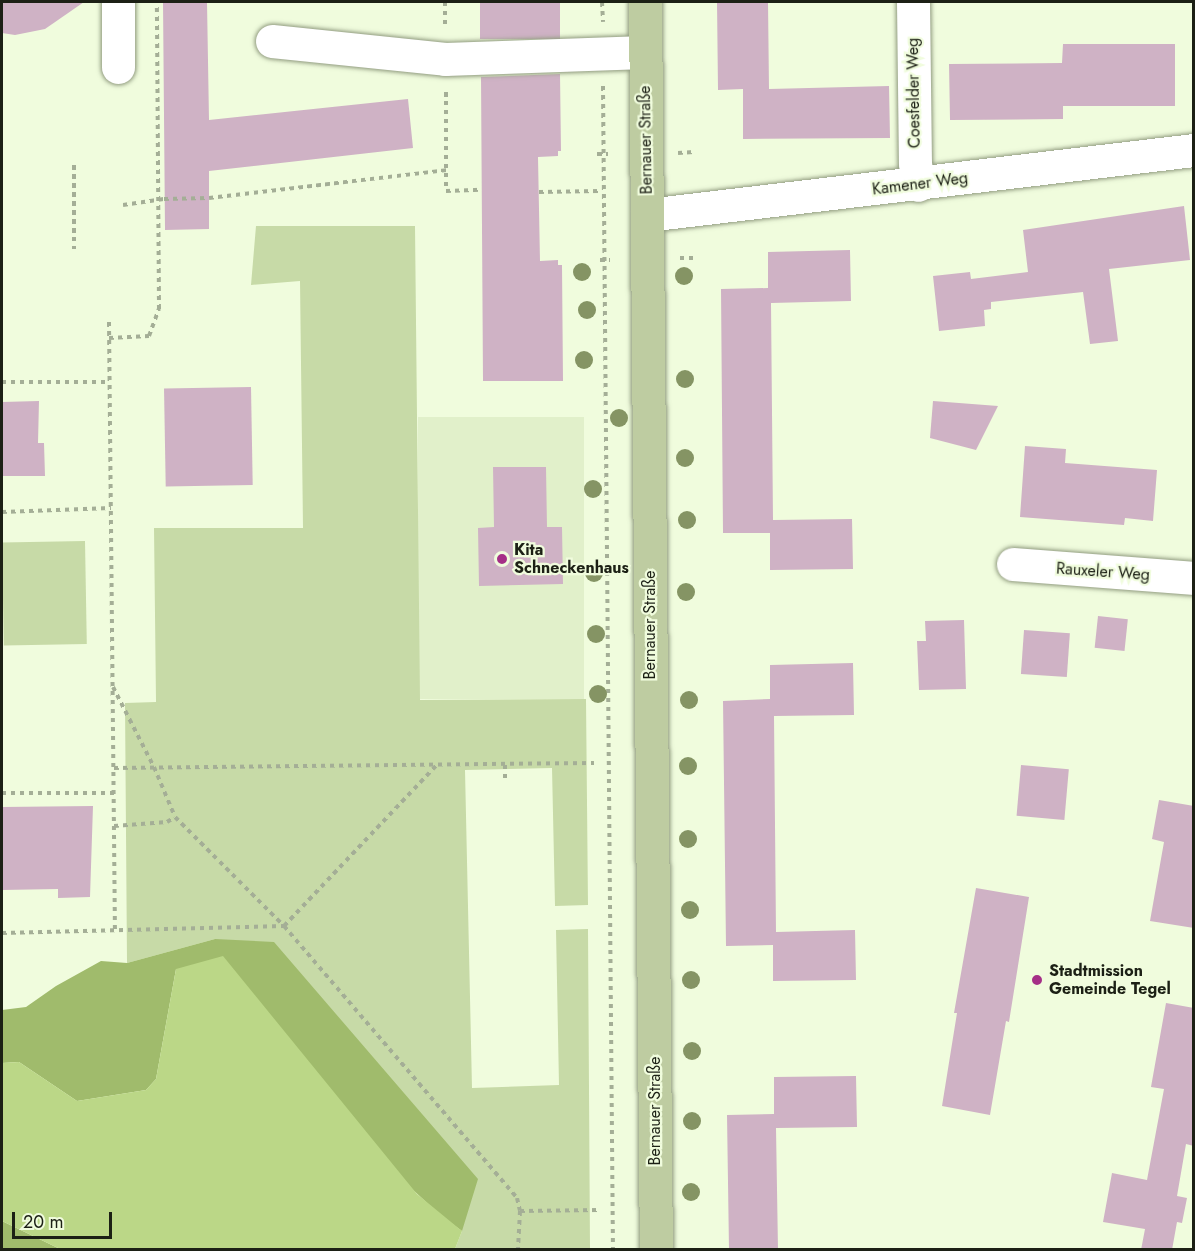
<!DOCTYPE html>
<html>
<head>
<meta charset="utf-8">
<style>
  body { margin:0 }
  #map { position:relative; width:1195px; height:1251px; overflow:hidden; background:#f0fcdd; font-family:Jost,sans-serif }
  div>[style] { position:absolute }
  .built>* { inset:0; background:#e1f0ca; transform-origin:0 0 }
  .green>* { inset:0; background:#c7daa7; transform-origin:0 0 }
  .forest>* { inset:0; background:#a0bb6c }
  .water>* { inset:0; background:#bbd787 }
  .building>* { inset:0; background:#cfb2c5; transform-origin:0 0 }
  .path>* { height:4px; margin-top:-2px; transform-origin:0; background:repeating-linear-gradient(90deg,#a4ae96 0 4.5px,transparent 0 9px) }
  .roads { filter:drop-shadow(0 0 2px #929d81) drop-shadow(0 0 2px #929d81) }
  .minor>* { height:33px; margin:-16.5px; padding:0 16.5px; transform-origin:16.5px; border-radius:16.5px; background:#fff }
  .major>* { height:33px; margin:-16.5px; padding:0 16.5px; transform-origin:16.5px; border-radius:16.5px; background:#becca1 }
  .trees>* { width:18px; height:18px; margin:-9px; border-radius:50%; background:#859464 }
  .dots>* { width:16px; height:16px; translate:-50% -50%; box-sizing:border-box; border:3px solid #f0fcdd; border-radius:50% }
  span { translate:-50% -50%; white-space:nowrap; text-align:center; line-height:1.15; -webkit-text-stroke:4.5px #f0fcdd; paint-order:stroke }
  .street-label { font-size:16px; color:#1c2015 }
  .poi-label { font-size:16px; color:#1c2015; font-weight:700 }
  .left { translate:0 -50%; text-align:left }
  .frame { position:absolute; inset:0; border:3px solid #1c2015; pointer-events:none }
  .scale { position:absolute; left:12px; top:1212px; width:100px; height:27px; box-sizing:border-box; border:3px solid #1c2015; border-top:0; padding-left:8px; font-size:18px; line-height:21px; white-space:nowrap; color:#1c2015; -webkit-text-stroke:4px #f0fcdd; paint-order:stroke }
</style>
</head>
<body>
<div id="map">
  <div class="built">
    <div style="left:584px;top:417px;width:282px;height:166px;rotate:90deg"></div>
  </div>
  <div class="green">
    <div style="clip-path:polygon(256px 226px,415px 226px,420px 700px,586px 699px,588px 905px,555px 906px,552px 768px,465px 770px,472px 1088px,559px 1085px,556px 930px,588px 929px,590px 1249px,455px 1249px,462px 1231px,215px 939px,127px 963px,125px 703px,156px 702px,154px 528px,303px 528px,300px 281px,251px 285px)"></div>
    <div style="left:85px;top:541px;width:103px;height:83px;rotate:89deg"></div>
  </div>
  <div class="forest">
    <div style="clip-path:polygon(215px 939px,274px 942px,478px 1179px,462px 1231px,440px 1215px,176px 969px,156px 1079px,146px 1090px,77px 1101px,19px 1062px,2px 1063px,2px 1010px,26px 1007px,56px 986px,101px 961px,127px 963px)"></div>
    <div style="clip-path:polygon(2px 1221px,60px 1249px,2px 1249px)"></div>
  </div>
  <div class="water">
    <div style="clip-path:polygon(223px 956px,417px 1194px,462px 1231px,455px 1249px,60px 1249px,2px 1221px,2px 1063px,19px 1062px,77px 1101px,146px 1090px,156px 1079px,176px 969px)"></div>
  </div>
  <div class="building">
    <div style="clip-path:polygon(2px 2px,84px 2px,45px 29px,15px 35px,2px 33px)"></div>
    <div style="clip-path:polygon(163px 2px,207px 2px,209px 120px,408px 99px,413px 148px,209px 171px,209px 229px,165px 230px)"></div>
    <div style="left:480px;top:2px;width:80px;height:37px"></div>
    <div style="clip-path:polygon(717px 2px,768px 2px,769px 89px,889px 86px,890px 138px,743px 139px,743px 89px,718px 90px)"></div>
    <div style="clip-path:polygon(1063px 44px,1175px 44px,1175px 106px,1063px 106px,1063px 119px,950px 120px,949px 64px,1062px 63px)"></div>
    <div style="clip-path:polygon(560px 74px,561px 151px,558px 151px,558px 156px,538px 157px,540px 261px,558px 260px,558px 265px,562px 265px,563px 381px,483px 381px,481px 77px)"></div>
    <div style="clip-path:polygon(1184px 206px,1190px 260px,1109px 269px,1118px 341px,1090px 344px,1083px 292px,991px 302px,991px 309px,984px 310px,985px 326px,939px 331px,933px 276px,970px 272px,971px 279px,1028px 272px,1023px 230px)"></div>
    <div style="clip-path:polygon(850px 250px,851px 301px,771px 303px,773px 520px,852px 519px,853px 569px,770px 570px,770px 533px,723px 533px,721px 289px,768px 288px,768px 252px)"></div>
    <div style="left:251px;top:387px;width:98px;height:87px;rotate:89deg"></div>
    <div style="clip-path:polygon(39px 401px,38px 443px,44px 443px,45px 476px,2px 476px,2px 402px)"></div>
    <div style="clip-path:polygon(933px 401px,998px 406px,976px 450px,930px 438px)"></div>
    <div style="clip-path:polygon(1025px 446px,1066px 449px,1065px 463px,1157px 470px,1153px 521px,1125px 518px,1124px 525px,1020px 517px)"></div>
    <div style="clip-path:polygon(493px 467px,546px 467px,547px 527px,562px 527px,563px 584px,479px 586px,478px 528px,494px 527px)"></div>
    <div style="left:1098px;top:616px;width:30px;height:32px;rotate:6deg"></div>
    <div style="clip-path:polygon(964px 620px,966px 689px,919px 690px,917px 641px,926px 641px,925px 621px)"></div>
    <div style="left:1024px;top:630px;width:46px;height:44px;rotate:4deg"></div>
    <div style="clip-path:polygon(853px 663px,854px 715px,774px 716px,776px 932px,855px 930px,856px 980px,773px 981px,773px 945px,726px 946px,723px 701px,770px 699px,770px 665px)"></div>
    <div style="left:1021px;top:765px;width:48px;height:51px;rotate:5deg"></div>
    <div style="clip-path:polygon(1159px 800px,1194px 806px,1194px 928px,1150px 921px,1164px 842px,1152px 839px)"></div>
    <div style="clip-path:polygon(93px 806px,90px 897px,58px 898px,58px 889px,2px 890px,2px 807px)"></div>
    <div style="clip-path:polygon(976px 888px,1029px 897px,1009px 1022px,1006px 1021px,990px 1115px,942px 1106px,957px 1013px,954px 1013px)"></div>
    <div style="clip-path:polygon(1166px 1003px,1194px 1008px,1194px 1146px,1186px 1144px,1177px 1196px,1187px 1198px,1182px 1223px,1177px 1222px,1172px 1250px,1141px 1250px,1145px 1229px,1103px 1222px,1112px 1173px,1147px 1180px,1164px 1089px,1151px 1087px)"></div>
    <div style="clip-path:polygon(856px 1076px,857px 1127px,776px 1128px,778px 1250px,729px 1250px,727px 1115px,774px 1114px,774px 1077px)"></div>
  </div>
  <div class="path">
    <div style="left:445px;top:2px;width:23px;rotate:90deg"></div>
    <div style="left:602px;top:2px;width:20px;rotate:87deg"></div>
    <div style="left:603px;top:86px;width:1164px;rotate:89.51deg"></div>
    <div style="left:446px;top:92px;width:99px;rotate:90deg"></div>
    <div style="left:446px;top:191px;width:35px;rotate:-2deg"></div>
    <div style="left:678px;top:153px;width:16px;rotate:-4deg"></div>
    <div style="left:597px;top:154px;width:11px"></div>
    <div style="left:74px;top:165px;width:84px;rotate:90deg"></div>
    <div style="left:539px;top:192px;width:60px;rotate:-1deg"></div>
    <div style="left:123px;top:205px;width:41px;rotate:-8.3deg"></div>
    <div style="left:164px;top:199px;width:45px;rotate:-1.3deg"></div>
    <div style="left:209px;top:198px;width:239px;rotate:-6.7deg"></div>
    <div style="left:680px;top:258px;width:14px"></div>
    <div style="left:600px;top:260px;width:10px"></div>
    <div style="left:109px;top:322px;width:610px;rotate:89.44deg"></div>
    <div style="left:109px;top:338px;width:40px;rotate:-2.9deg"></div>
    <div style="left:149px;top:336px;width:29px;rotate:-70deg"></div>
    <div style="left:159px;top:309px;width:307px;rotate:-90.4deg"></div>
    <div style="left:2px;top:382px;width:108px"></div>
    <div style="left:2px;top:512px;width:109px;rotate:-2.1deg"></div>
    <div style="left:113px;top:687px;width:90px;rotate:62.9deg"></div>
    <div style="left:154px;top:767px;width:54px;rotate:67.2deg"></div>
    <div style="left:175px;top:817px;width:154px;rotate:45deg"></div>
    <div style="left:284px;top:926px;width:358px;rotate:49.4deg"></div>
    <div style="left:517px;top:1198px;width:13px;rotate:77deg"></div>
    <div style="left:520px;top:1211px;width:39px;rotate:93deg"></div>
    <div style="left:114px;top:768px;width:480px;rotate:-0.6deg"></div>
    <div style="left:505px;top:778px;width:13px;rotate:-90deg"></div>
    <div style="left:2px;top:793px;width:112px"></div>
    <div style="left:114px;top:826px;width:53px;rotate:-4.3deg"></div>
    <div style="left:167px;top:822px;width:9px;rotate:-32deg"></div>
    <div style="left:2px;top:933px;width:282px;rotate:-1.4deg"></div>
    <div style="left:284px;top:926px;width:221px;rotate:-46.5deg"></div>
    <div style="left:520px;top:1211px;width:79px;rotate:-0.7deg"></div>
  </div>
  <div class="roads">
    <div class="minor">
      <div style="left:118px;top:2px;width:65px;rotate:90deg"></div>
      <div style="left:913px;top:2px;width:161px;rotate:89.3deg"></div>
      <div style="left:915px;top:163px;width:22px;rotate:82deg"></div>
      <div style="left:272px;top:41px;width:174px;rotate:5.9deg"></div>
      <div style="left:445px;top:59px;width:200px;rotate:-2deg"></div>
      <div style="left:647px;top:215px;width:551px;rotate:-6.78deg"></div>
      <div style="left:1013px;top:564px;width:182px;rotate:4.4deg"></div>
    </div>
    <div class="major">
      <div style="left:645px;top:2px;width:1248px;rotate:89.5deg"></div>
    </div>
  </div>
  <div class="trees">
    <div style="left:582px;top:272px"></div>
    <div style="left:684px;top:276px"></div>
    <div style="left:587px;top:310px"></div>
    <div style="left:584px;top:360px"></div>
    <div style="left:685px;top:379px"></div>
    <div style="left:619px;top:418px"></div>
    <div style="left:685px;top:458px"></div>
    <div style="left:593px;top:489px"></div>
    <div style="left:687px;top:520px"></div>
    <div style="left:594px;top:573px"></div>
    <div style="left:686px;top:592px"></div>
    <div style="left:596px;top:634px"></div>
    <div style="left:598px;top:694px"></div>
    <div style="left:689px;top:700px"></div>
    <div style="left:688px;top:766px"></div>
    <div style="left:688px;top:839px"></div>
    <div style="left:690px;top:910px"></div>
    <div style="left:691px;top:980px"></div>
    <div style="left:692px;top:1051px"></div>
    <div style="left:692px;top:1121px"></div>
    <div style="left:691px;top:1192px"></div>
  </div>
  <div class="dots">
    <div style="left:502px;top:559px;background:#a52f87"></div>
    <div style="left:1037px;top:980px;background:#a52f87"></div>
  </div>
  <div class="street-label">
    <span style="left:914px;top:93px;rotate:-91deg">Coesfelder Weg</span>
    <span style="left:646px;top:140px;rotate:-91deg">Bernauer Straße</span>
    <span style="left:920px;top:184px;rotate:-7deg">Kamener Weg</span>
    <span style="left:1103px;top:572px;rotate:4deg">Rauxeler Weg</span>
    <span style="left:650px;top:625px;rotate:-90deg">Bernauer Straße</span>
    <span style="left:655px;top:1111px;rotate:-90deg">Bernauer Straße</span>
  </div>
  <div class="poi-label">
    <span class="left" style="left:514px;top:559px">Kita<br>Schneckenhaus</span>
    <span class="left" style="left:1049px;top:980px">Stadtmission<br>Gemeinde Tegel</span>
  </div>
  <div class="frame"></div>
  <div class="scale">20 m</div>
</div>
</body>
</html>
